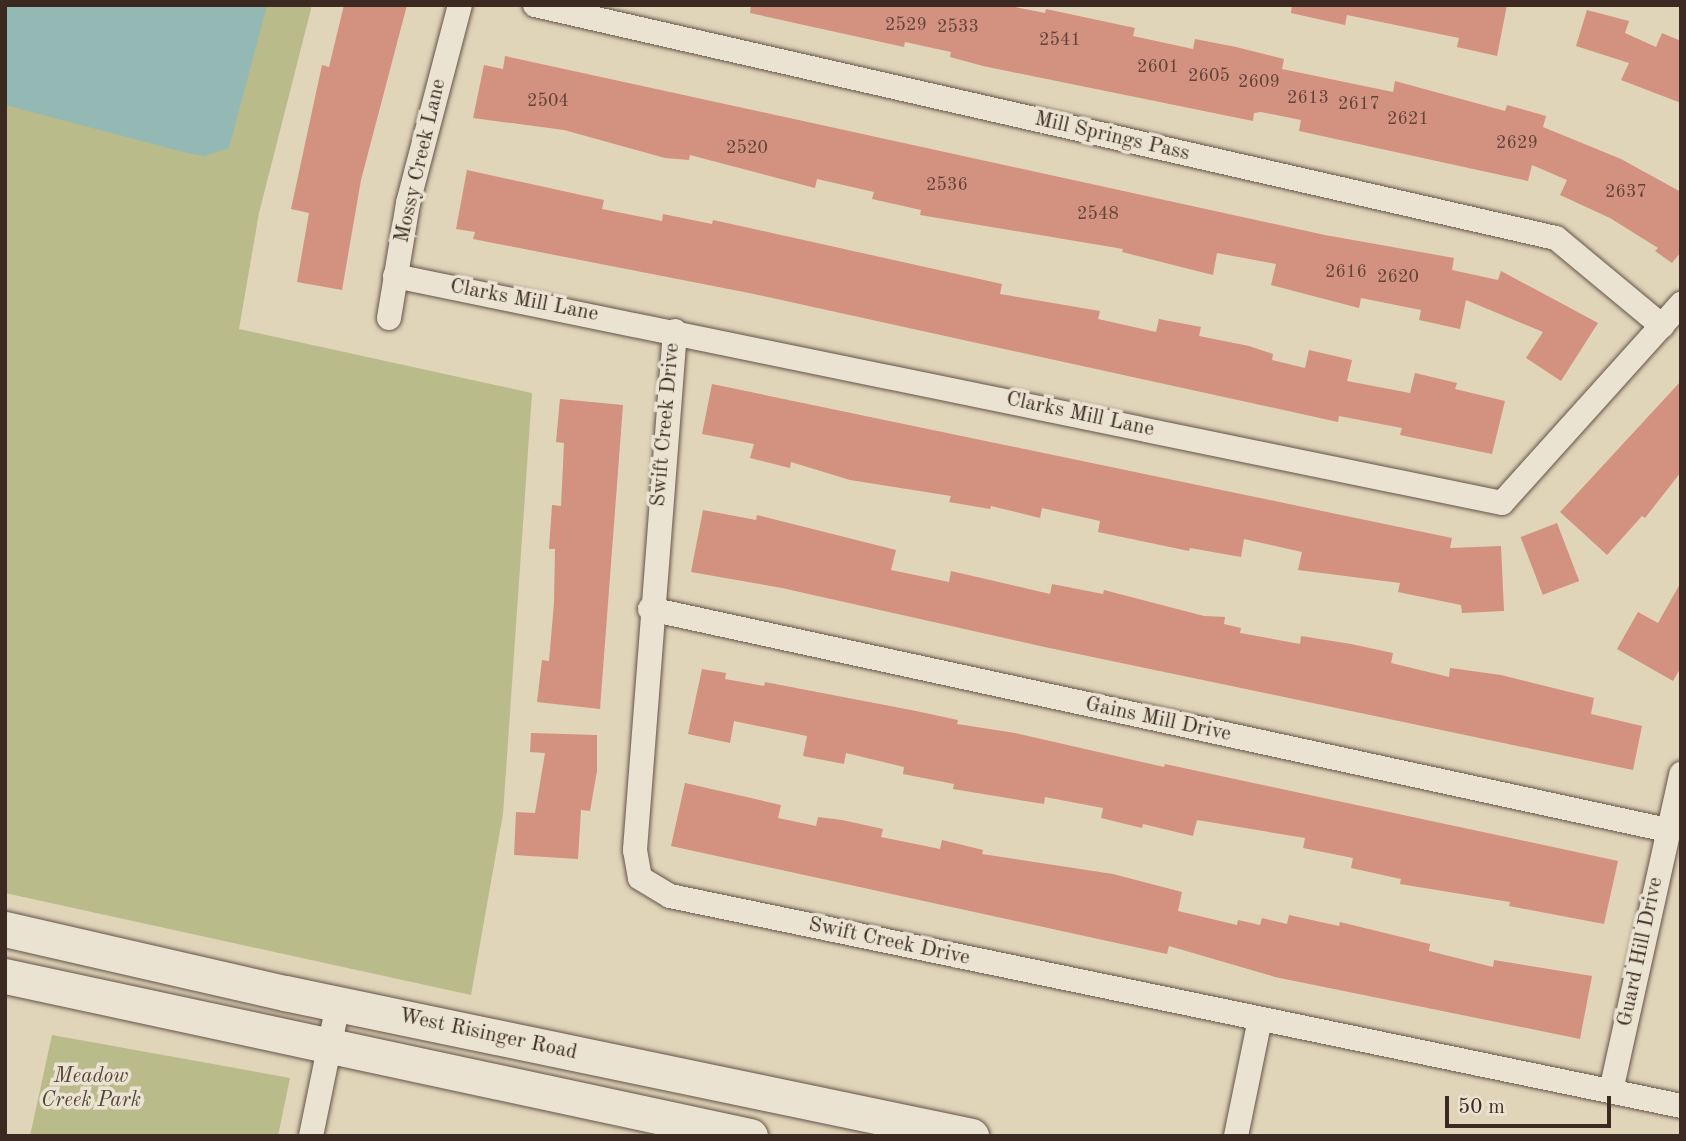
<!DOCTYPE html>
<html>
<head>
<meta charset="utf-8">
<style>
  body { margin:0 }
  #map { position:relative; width:1686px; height:1141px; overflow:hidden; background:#e0d4b9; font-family:"Old Standard TT",serif }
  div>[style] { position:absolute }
  .green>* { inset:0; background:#babb8a }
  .water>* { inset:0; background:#94b8b3 }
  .building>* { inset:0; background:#d39180; transform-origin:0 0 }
  .roads { filter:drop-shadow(0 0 2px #655448) drop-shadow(0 0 2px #655448) }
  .minor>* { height:24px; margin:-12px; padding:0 12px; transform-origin:12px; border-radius:12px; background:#ebe3d2 }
  .secondary>* { height:35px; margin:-17.5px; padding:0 17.5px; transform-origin:17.5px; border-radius:17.5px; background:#ebe3d2 }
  span { translate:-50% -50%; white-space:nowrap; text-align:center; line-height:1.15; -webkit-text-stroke:7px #ebe3d2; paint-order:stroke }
  .number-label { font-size:18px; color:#62443a }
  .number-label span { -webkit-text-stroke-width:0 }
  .street-label { font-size:21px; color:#3c2a22 }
  .park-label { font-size:21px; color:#554737; font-style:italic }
  .frame { position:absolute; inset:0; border:7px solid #3c2a22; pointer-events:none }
  .scale { position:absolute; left:1445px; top:1096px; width:166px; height:32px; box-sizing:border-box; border:4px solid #3c2a22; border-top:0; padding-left:9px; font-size:21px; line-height:24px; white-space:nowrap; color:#3c2a22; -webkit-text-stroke:5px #ebe3d2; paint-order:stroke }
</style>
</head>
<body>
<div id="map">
  <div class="green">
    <div style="clip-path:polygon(5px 5px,312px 5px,259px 213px,239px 329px,532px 393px,503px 814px,471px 995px,5px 893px)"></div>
    <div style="clip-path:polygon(52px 1035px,290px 1078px,278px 1136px,30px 1136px)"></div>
  </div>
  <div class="water">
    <div style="clip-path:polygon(5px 5px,267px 5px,229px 148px,205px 156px,187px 153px,5px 105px)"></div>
  </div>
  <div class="building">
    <div style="clip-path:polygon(344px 5px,407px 5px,361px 180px,342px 290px,297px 282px,309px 213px,291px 209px,322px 65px,329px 67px)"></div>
    <div style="clip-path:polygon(751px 5px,1005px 5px,1045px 13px,1046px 9px,1135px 28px,1133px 36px,1193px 49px,1195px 39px,1236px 47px,1284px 59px,1282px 69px,1393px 92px,1395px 81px,1505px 111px,1507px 105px,1546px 116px,1543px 127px,1621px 159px,1681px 192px,1681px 252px,1672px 263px,1655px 251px,1658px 248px,1610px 218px,1560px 195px,1567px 180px,1532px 165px,1528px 181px,1299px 131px,1301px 120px,1261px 112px,1254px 113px,1253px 121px,983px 66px,950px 57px,951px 52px,905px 42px,904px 47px,750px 13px)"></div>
    <div style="clip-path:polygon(1292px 5px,1507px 5px,1497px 56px,1457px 47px,1459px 38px,1347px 15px,1345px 25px,1291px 13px)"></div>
    <div style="clip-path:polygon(1587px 10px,1629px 21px,1625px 33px,1656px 47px,1662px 33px,1681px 41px,1681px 103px,1621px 80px,1629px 63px,1576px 46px)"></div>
    <div style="clip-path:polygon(505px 56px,1325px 235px,1454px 258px,1452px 270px,1498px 280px,1501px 271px,1598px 323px,1561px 381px,1526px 358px,1543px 332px,1466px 300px,1460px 329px,1419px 320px,1421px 310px,1361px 298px,1359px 308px,1271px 285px,1276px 264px,1217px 253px,1213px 275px,1122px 252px,1123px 249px,920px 215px,921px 210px,872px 199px,874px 192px,817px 179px,815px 188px,690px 155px,689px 160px,665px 158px,564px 130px,473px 118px,484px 65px,503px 69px)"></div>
    <div style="clip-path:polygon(467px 170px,604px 200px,602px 209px,662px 221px,663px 214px,712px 224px,713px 220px,1002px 284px,1000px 294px,1100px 311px,1098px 319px,1156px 332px,1159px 319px,1201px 327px,1199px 336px,1249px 346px,1273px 354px,1272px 360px,1305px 368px,1309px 350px,1352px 360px,1347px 381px,1410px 393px,1415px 373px,1457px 383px,1455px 389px,1505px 401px,1492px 454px,1400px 435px,1402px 428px,1339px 416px,1338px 422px,749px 293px,473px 239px,475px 232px,456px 229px)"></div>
    <div style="clip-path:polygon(1681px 381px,1681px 472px,1645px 518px,1642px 516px,1607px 555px,1560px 512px)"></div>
    <div style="clip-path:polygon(712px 384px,1452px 538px,1450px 548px,1501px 546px,1504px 611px,1462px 613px,1461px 605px,1398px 592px,1400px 583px,1298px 570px,1302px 552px,1244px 539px,1241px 557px,1190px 548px,1189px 551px,1098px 532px,1100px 521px,1042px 508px,1040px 518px,991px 506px,990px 509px,949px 502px,951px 496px,850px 480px,791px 462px,790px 468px,750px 458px,754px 444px,702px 434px)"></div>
    <div style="clip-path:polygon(560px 399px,623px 405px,600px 709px,537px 702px,542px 660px,549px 661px,554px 603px,555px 549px,549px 549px,552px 505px,561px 506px,564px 443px,556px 442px)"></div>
    <div style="clip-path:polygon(703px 510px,756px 520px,757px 515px,896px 550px,891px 570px,949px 582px,951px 571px,1050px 594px,1052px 584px,1103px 594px,1104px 590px,1204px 616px,1225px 617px,1224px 624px,1241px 628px,1240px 633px,1300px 644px,1301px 636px,1351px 644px,1393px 653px,1391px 663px,1449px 677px,1450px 668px,1501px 675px,1594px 698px,1591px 714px,1642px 726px,1633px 770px,1040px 646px,782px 588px,691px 572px)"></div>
    <div style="left:1557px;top:523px;width:62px;height:39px;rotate:69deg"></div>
    <div style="clip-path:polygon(1681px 582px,1681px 667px,1673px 681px,1617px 649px,1638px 612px,1658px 623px)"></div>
    <div style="clip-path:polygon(702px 669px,726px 673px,725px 679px,764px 686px,765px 682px,916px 711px,958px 720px,957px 724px,1015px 733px,1164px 767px,1165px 764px,1618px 861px,1604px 924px,1509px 906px,1510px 902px,1400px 884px,1401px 879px,1351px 868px,1353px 858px,1303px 848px,1305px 838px,1197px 820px,1193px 836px,1143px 824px,1142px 828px,1101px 818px,1103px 808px,1045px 797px,1044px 804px,953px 789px,954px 784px,903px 774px,904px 767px,846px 753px,844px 764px,803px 756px,807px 736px,734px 721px,730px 743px,688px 734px)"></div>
    <div style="clip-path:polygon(531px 733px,597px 735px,597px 771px,590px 811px,581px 810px,578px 859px,514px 855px,516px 812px,535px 813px,545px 753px,530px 752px)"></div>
    <div style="clip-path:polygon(685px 783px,781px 805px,778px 818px,816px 826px,818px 817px,842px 820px,883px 829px,881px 837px,940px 849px,942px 840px,983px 850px,982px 854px,1113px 874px,1182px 892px,1178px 911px,1237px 925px,1238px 920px,1260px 925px,1262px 918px,1287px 924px,1289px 915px,1339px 926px,1340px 922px,1430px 944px,1429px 951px,1493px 967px,1494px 960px,1592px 976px,1580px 1039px,1275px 977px,1169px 946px,1167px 954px,671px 846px)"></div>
  </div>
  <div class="roads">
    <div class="minor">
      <div style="left:535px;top:5px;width:1047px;rotate:12.86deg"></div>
      <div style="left:1556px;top:238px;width:138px;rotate:39.7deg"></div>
      <div style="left:395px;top:276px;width:1130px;rotate:11.59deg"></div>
      <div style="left:1502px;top:503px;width:268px;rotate:-48deg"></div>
      <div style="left:389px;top:318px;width:117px;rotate:-80.6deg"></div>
      <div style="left:408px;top:203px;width:205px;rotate:-75.3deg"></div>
      <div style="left:675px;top:331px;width:521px;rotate:94.41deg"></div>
      <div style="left:635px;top:850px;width:28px;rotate:80deg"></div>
      <div style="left:640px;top:878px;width:35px;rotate:31deg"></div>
      <div style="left:670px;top:896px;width:1033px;rotate:11.73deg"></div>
      <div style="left:650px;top:609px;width:1041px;rotate:12.26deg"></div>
      <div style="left:1611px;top:1091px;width:325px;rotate:-77.5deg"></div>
      <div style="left:311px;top:1136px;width:135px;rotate:-78.4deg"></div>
      <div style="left:1236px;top:1136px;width:119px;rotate:-78.4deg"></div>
    </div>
    <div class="secondary">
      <div style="left:5px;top:929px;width:287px;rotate:12.9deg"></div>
      <div style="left:285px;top:993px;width:701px;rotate:11.77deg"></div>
      <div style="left:5px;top:976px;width:762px;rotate:12.12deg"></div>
    </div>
  </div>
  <div class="number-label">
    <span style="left:906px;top:25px">2529</span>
    <span style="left:958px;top:27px">2533</span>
    <span style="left:1060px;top:40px">2541</span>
    <span style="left:1158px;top:67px">2601</span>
    <span style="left:1209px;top:76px">2605</span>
    <span style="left:1259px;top:82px">2609</span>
    <span style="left:1308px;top:98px">2613</span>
    <span style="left:548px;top:101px">2504</span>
    <span style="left:1359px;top:104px">2617</span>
    <span style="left:1408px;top:119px">2621</span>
    <span style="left:1517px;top:143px">2629</span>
    <span style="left:747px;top:148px">2520</span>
    <span style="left:947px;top:185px">2536</span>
    <span style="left:1626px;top:192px">2637</span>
    <span style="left:1098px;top:214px">2548</span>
    <span style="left:1346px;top:272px">2616</span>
    <span style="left:1398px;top:277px">2620</span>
  </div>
  <div class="street-label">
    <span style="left:1112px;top:137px;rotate:13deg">Mill Springs Pass</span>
    <span style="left:421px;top:161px;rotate:-77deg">Mossy Creek Lane</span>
    <span style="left:524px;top:301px;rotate:11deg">Clarks Mill Lane</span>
    <span style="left:1080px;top:415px;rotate:12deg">Clarks Mill Lane</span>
    <span style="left:666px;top:425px;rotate:-85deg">Swift Creek Drive</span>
    <span style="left:1158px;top:720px;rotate:12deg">Gains Mill Drive</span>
    <span style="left:889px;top:942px;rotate:12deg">Swift Creek Drive</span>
    <span style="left:1641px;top:952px;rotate:-78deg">Guard Hill Drive</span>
    <span style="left:488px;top:1035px;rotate:12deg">West Risinger Road</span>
  </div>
  <div class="park-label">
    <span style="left:91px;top:1089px">Meadow<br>Creek Park</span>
  </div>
  <div class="frame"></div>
  <div class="scale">50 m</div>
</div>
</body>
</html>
